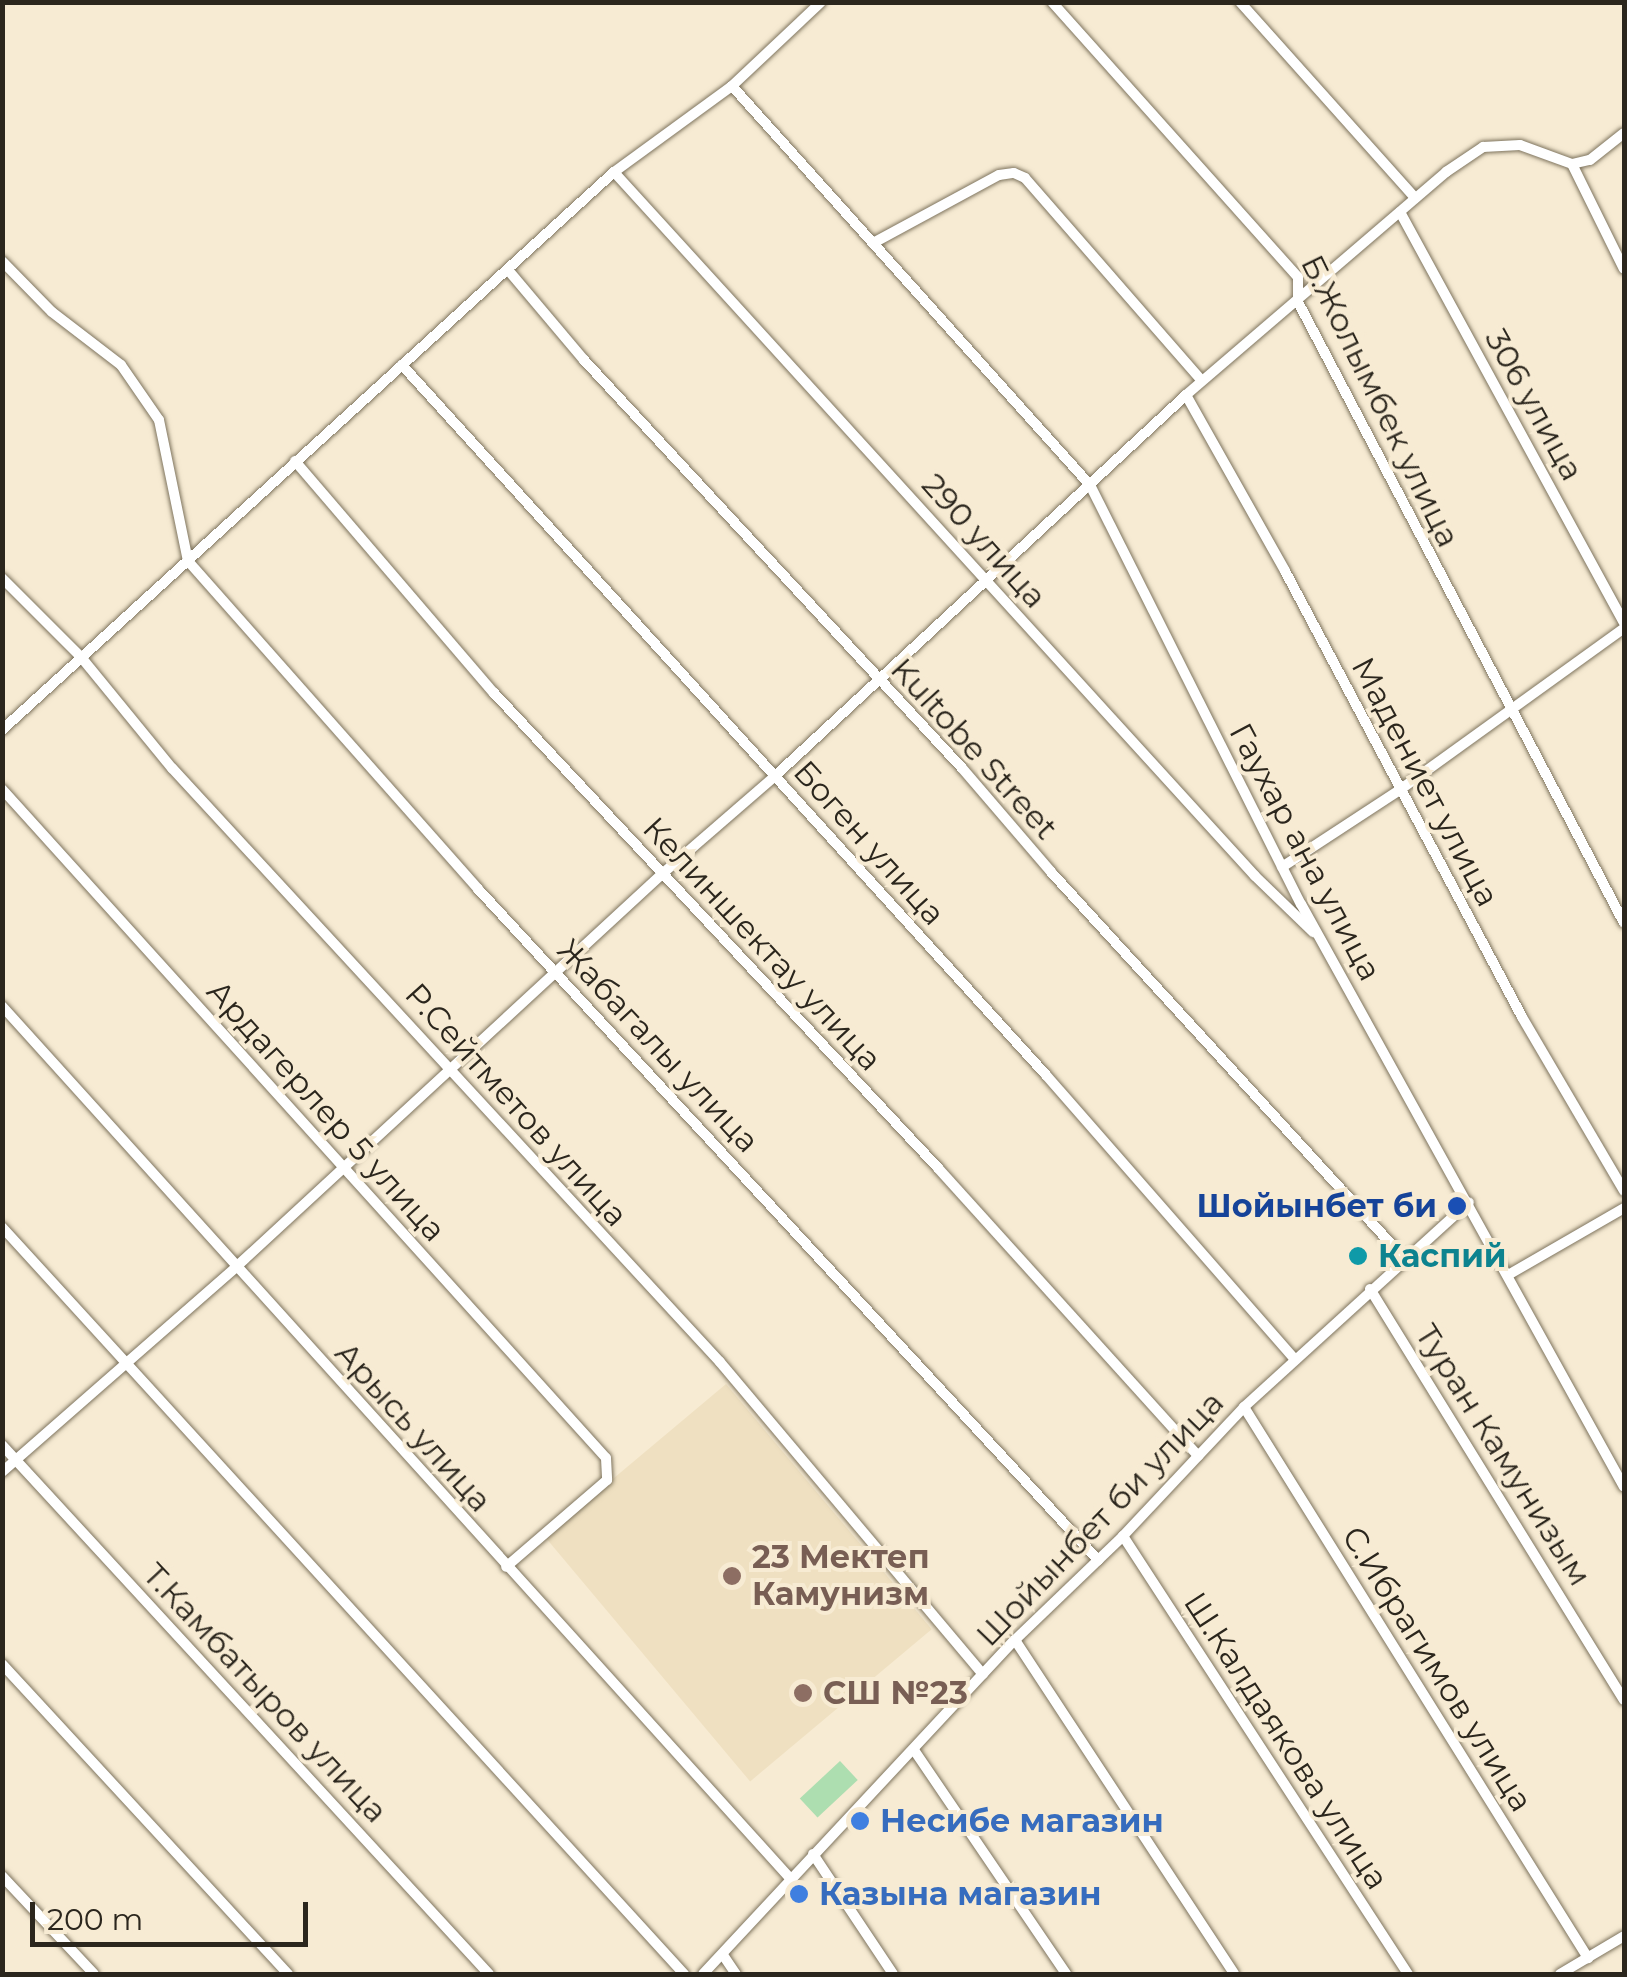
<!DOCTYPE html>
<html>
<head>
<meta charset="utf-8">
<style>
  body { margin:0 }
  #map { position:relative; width:1627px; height:1977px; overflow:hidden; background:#f7ebd3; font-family:Montserrat,sans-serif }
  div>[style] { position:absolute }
  .built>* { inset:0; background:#efe0c1; transform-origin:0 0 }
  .green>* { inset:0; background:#addeb0; transform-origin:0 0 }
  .roads { filter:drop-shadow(0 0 2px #7e745e) drop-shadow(0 0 2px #7e745e) }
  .street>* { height:10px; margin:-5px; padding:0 5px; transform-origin:5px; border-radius:5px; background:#fff }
  .dots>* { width:28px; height:28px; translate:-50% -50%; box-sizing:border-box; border:5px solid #f7ebd3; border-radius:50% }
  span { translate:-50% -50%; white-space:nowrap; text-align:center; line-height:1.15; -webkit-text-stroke:8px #f7ebd3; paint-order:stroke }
  .street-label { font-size:32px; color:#2b261d }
  .transit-label { font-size:32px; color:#164399; font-weight:700 }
  .right { translate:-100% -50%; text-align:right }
  .culture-label { font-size:32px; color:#0d838f; font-weight:700 }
  .left { translate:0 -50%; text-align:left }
  .education-label { font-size:32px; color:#785e54; font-weight:700 }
  .shop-label { font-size:32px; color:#366cbe; font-weight:700 }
  .frame { position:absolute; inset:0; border:5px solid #2b261d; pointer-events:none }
  .scale { position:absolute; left:30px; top:1902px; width:278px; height:45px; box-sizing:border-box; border:5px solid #2b261d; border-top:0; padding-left:12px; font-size:30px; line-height:35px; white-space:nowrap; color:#2b261d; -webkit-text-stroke:8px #f7ebd3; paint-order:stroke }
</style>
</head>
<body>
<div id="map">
  <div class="built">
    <div style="left:726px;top:1384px;width:320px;height:237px;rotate:50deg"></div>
  </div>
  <div class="green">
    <div style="left:840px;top:1761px;width:26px;height:55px;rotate:47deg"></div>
  </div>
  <div class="roads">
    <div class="street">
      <div style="left:1052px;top:2px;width:369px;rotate:48.2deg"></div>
      <div style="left:1298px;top:277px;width:25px;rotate:90deg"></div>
      <div style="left:1298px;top:302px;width:701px;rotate:62.3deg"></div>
      <div style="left:1240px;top:2px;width:263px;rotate:48.2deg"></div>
      <div style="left:732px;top:86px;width:122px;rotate:-43.3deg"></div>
      <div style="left:1572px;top:164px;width:117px;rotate:63.7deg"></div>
      <div style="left:614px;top:172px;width:952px;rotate:47.68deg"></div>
      <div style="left:1255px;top:876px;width:81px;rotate:44deg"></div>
      <div style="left:1400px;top:212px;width:467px;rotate:61.4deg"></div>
      <div style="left:875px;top:242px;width:141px;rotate:-28.4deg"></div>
      <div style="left:999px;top:175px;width:15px;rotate:-8deg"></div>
      <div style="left:1014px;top:173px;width:12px;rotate:24deg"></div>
      <div style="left:1025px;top:178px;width:269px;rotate:48.9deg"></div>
      <div style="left:2px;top:261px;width:71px;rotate:45.6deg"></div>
      <div style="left:52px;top:312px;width:87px;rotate:37.5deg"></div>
      <div style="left:121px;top:365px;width:67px;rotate:55.4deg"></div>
      <div style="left:159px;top:420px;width:144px;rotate:78.4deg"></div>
      <div style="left:188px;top:561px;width:438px;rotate:48.5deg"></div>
      <div style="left:478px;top:889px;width:914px;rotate:47.26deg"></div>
      <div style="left:509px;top:271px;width:116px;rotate:49.9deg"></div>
      <div style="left:584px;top:360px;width:556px;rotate:47.19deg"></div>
      <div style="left:962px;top:768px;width:137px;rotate:49.4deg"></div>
      <div style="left:1051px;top:872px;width:523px;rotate:47.56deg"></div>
      <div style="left:402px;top:365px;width:959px;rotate:47.79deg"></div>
      <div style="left:1046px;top:1075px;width:378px;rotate:48.8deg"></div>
      <div style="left:1186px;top:395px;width:202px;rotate:60.6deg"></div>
      <div style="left:1285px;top:571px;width:505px;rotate:62.01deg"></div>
      <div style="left:1522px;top:1017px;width:202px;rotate:59.6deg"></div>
      <div style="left:295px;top:461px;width:306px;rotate:49.4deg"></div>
      <div style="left:494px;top:693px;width:650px;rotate:46.93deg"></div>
      <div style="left:938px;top:1168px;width:388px;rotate:47.9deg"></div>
      <div style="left:2px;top:578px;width:112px;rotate:45deg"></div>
      <div style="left:81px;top:657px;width:144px;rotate:50.7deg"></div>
      <div style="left:172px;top:768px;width:808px;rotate:47.31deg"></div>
      <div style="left:720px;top:1362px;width:408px;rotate:49.9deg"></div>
      <div style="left:2px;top:730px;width:828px;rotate:-42.36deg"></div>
      <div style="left:614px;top:172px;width:146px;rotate:-36.1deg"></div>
      <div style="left:732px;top:86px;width:536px;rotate:48.1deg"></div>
      <div style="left:1090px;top:485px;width:469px;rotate:63.3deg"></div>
      <div style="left:1301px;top:904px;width:666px;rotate:61.01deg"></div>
      <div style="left:2px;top:789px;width:901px;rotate:47.92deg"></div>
      <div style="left:606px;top:1458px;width:22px;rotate:87deg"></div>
      <div style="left:607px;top:1480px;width:133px;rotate:139.3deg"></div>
      <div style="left:1282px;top:867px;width:142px;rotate:-33.2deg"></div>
      <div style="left:1401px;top:789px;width:275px;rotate:-35.8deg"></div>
      <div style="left:2px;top:1006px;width:1175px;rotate:47.9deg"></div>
      <div style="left:2px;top:1227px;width:1012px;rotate:47.6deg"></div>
      <div style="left:1508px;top:1275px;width:134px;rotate:-30deg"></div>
      <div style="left:1370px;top:1289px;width:483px;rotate:58.3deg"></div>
      <div style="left:1244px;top:1407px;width:650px;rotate:58.02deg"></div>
      <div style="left:2px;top:1445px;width:719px;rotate:47.37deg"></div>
      <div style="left:2px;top:1472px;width:311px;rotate:-41.2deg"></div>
      <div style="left:236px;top:1267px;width:580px;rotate:-42.69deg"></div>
      <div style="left:662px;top:874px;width:150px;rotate:-40.9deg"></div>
      <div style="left:775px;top:776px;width:560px;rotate:-42.83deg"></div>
      <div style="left:1186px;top:395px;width:343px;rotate:-40.6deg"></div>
      <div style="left:1446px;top:172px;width:45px;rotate:-34deg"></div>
      <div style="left:1483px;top:147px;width:37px;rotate:-3deg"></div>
      <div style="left:1520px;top:145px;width:55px;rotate:20.1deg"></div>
      <div style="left:1572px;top:164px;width:18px;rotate:-13deg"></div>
      <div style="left:1590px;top:160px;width:43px;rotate:-38.5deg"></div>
      <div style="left:1123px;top:1536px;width:523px;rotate:56.95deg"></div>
      <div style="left:1015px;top:1640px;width:399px;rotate:56.7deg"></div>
      <div style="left:2px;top:1664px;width:422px;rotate:47.3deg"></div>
      <div style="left:914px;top:1750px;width:271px;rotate:55.8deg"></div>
      <div style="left:813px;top:1854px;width:144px;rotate:56.3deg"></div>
      <div style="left:2px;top:1876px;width:134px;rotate:46.8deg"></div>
      <div style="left:723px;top:1955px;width:23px;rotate:56deg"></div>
      <div style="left:703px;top:1974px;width:457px;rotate:-47deg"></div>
      <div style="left:1015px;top:1640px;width:150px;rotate:-43.9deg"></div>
      <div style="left:1123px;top:1536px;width:177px;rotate:-46.8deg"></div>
      <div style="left:1244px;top:1407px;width:304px;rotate:-42.3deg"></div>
      <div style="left:1560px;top:1974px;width:74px;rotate:-30.7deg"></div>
    </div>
  </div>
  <div class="dots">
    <div style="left:1457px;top:1206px;background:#1a4fb4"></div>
    <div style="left:1358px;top:1256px;background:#0f9aa8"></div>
    <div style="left:732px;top:1576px;background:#8d6e63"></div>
    <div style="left:803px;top:1693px;background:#8d6e63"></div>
    <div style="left:860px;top:1821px;background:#3f7fe0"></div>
    <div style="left:799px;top:1894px;background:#3f7fe0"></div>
  </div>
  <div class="street-label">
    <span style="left:1380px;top:401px;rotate:64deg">Б.Жолымбек улица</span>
    <span style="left:1534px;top:405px;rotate:61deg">306 улица</span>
    <span style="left:984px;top:541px;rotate:48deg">290 улица</span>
    <span style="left:974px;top:749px;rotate:48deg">Kultobe Street</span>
    <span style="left:1425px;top:782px;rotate:62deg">Мадениет улица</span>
    <span style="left:869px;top:843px;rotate:48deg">Боген улица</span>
    <span style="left:1305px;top:852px;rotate:62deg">Гаухар ана улица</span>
    <span style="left:762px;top:944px;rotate:47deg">Келиншектау улица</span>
    <span style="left:658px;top:1046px;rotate:47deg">Жабагалы улица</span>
    <span style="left:516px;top:1105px;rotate:48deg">Р.Сейтметов улица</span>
    <span style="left:326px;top:1111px;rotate:48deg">Ардагерлер 5 улица</span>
    <span style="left:413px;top:1427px;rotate:48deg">Арысь улица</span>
    <span style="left:1503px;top:1455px;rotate:58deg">Туран Камунизым</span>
    <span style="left:1100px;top:1519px;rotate:-46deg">Шойынбет би улица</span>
    <span style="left:1437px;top:1669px;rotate:58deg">С.Ибрагимов улица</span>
    <span style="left:265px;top:1693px;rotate:47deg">Т.Камбатыров улица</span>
    <span style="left:1286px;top:1741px;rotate:57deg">Ш.Калдаякова улица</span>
  </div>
  <div class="transit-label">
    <span class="right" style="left:1437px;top:1206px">Шойынбет би</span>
  </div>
  <div class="culture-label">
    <span class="left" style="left:1378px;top:1256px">Каспий</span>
  </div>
  <div class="education-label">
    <span class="left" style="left:752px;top:1576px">23 Мектеп<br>Камунизм</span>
    <span class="left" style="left:823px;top:1693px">СШ №23</span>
  </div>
  <div class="shop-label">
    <span class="left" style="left:880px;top:1821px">Несибе магазин</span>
    <span class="left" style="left:819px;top:1894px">Казына магазин</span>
  </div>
  <div class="frame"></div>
  <div class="scale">200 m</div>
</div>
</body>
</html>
